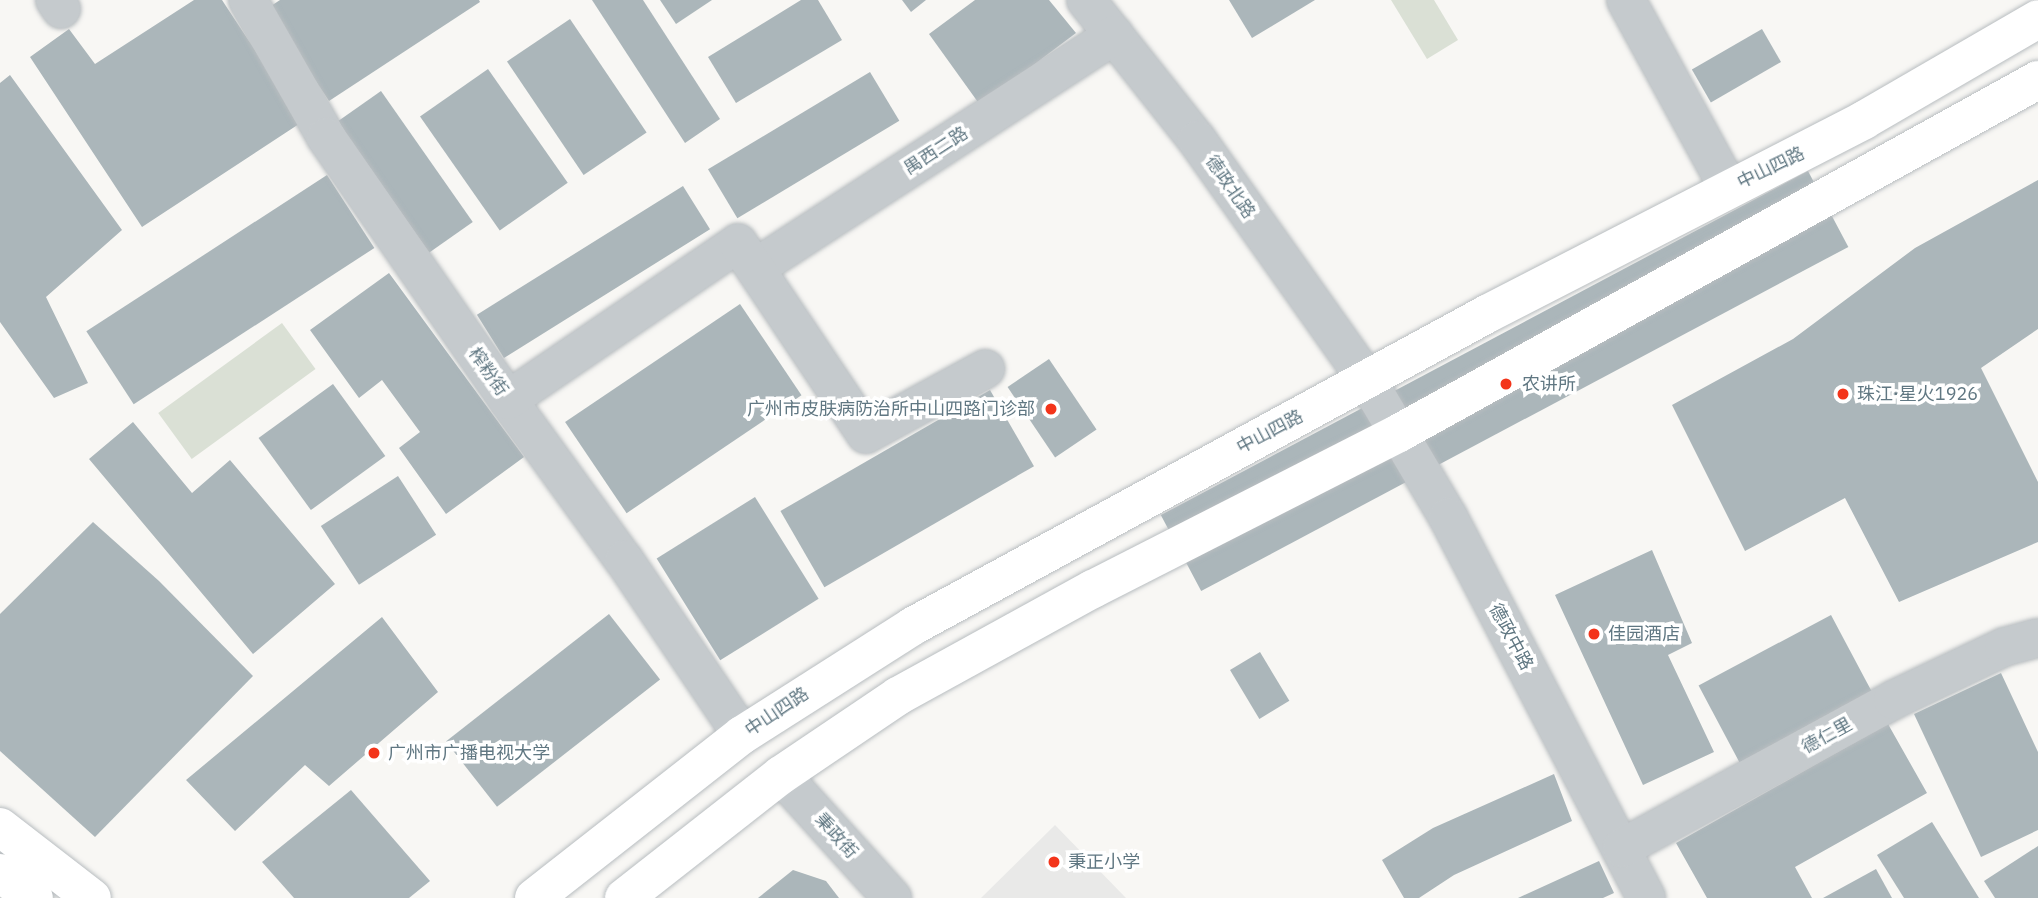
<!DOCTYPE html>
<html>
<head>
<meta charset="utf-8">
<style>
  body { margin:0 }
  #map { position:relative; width:2038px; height:898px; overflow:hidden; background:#f8f7f4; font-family:"IBM Plex Sans","Noto Sans SC",sans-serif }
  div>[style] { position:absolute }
  .built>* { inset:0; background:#e9e9e8 }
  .green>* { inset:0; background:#dae0d5; transform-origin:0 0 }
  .building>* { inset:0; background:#abb6ba; transform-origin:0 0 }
  .roads { filter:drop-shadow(0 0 2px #b8bdc0) drop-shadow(0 0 2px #b8bdc0) }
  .minor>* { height:38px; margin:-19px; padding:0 19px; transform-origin:19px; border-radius:19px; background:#c5cacd }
  .major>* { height:38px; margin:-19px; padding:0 19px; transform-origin:19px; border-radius:19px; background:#fff }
  .dots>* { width:19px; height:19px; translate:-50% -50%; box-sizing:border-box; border:4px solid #fff; border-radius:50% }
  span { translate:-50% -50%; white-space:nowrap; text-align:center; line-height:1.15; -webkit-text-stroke:7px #fff; paint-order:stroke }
  .street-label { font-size:18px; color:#607782 }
  .poi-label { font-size:18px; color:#607782 }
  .left { translate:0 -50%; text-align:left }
  .right { translate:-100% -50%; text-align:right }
</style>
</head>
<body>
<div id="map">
  <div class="built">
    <div style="clip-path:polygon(1055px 825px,1126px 898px,981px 898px)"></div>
  </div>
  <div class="green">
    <div style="clip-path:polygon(1391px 0,1434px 0,1458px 40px,1427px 59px)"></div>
    <div style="left:282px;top:323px;width:57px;height:153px;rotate:54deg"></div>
  </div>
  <div class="building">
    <div style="clip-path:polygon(194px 0,222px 0,302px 122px,142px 227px,30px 57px,69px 29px,95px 64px)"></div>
    <div style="clip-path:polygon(280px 0,479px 0,480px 2px,329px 101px,268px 8px)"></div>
    <div style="clip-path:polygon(592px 0,643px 0,720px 119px,685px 143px)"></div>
    <div style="clip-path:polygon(660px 0,712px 0,676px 24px)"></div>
    <div style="clip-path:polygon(801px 0,818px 0,842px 40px,736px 103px,708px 57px)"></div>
    <div style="clip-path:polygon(902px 0,926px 0,911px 12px)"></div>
    <div style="clip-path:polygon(975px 0,1049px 0,1076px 33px,980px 105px,929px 34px)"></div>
    <div style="clip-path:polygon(1229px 0,1315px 0,1252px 38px)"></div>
    <div style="left:570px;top:19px;width:137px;height:76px;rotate:56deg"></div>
    <div style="left:1762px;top:29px;width:38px;height:81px;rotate:60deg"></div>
    <div style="left:488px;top:69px;width:139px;height:83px;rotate:55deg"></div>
    <div style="left:870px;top:72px;width:57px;height:189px;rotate:59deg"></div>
    <div style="clip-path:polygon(10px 75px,122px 230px,46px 297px,88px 383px,54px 398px,0 322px,0 83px)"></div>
    <div style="left:381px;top:91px;width:160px;height:53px;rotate:55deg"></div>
    <div style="left:1808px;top:171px;width:86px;height:733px;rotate:62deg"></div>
    <div style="left:327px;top:175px;width:87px;height:287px;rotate:57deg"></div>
    <div style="clip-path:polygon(2038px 180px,2038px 329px,1981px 368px,2038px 482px,2038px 542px,1899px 602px,1845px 498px,1745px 551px,1672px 405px,1793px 339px,1915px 248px)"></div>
    <div style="left:683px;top:186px;width:51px;height:243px;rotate:58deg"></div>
    <div style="clip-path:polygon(389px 273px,524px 457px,446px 514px,399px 448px,420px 432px,382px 380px,359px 398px,310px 330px)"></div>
    <div style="left:740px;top:304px;width:110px;height:211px;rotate:56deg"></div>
    <div style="left:1049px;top:359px;width:85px;height:50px;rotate:56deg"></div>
    <div style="left:333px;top:384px;width:89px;height:92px;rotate:54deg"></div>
    <div style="left:990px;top:390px;width:88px;height:242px;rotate:60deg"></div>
    <div style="clip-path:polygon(133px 422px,192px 493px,230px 460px,335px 584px,253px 654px,89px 459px)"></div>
    <div style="left:398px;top:476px;width:70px;height:92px;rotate:57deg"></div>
    <div style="left:755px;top:497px;width:120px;height:116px;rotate:58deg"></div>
    <div style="clip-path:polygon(93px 522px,159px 581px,253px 676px,95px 837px,0 751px,0 614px)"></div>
    <div style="clip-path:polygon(1652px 550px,1692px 643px,1668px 655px,1714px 752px,1643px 785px,1555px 595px)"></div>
    <div style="left:609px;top:614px;width:83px;height:207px;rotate:52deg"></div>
    <div style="left:1831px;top:615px;width:87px;height:150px;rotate:62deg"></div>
    <div style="clip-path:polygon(382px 617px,438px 692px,329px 786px,305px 765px,235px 831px,186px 780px)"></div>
    <div style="left:1260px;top:652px;width:57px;height:35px;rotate:59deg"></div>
    <div style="clip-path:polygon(2001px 673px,2038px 752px,2038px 830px,1981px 857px,1914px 714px)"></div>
    <div style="clip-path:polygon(1888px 724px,1927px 793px,1795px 867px,1812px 898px,1707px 898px,1676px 843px)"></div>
    <div style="clip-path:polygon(1554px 774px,1572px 821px,1454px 875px,1419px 898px,1404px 898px,1382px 860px,1433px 828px)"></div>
    <div style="clip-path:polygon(351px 790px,430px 881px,409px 898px,294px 898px,262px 862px)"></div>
    <div style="clip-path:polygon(1932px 822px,1979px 898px,1904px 898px,1877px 855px)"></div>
    <div style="clip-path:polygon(2038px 846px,2038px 898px,1995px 898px,1984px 881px)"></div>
    <div style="clip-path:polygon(1599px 861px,1614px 893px,1603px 898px,1518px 898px)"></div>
    <div style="clip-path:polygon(1876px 869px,1892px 898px,1823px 898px)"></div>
    <div style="clip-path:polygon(793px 870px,826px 881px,839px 898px,758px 898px)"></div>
  </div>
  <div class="roads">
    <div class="minor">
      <div style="left:55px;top:0;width:11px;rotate:56deg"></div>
      <div style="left:248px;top:0;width:158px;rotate:60.3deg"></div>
      <div style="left:326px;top:137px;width:320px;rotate:55.3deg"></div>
      <div style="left:508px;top:400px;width:198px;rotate:54.1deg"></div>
      <div style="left:624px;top:560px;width:211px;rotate:56deg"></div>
      <div style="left:1086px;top:0;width:179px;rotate:51.6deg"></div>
      <div style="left:1197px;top:140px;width:294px;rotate:54.7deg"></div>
      <div style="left:1367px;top:380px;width:159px;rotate:59.4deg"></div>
      <div style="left:1448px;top:517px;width:429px;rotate:62.5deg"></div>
      <div style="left:1626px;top:0;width:215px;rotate:61.4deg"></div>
      <div style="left:757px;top:267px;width:426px;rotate:-33deg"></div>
      <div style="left:508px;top:400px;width:278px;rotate:-34.3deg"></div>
      <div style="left:738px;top:243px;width:230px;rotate:56.2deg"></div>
      <div style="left:866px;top:434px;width:136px;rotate:-28.6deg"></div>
      <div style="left:781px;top:775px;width:166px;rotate:47.9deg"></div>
      <div style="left:1622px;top:848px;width:309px;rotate:-28.6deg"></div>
      <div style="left:1893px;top:700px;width:123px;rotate:-25.5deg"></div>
      <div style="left:2004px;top:647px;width:35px;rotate:-15deg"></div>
    </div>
    <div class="major">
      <div style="left:0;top:827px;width:116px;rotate:37.7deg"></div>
      <div style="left:0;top:873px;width:42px;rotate:36.3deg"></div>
      <div style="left:534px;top:898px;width:264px;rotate:-38.1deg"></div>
      <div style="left:742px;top:735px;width:203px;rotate:-32.5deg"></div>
      <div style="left:913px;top:626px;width:653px;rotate:-28.53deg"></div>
      <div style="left:1487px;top:314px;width:424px;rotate:-27.2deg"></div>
      <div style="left:1864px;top:120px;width:201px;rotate:-30.1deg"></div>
      <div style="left:624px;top:898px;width:199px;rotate:-38.1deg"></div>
      <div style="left:781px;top:775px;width:141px;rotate:-34deg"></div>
      <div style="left:898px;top:696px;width:222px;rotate:-28.8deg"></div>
      <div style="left:1093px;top:589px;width:343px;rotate:-27deg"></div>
      <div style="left:1399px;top:433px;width:730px;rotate:-28.92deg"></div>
    </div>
  </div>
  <div class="dots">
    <div style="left:1506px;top:384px;background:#f3341a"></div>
    <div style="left:1843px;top:394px;background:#f3341a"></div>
    <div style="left:1051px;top:409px;background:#f3341a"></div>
    <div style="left:1594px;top:634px;background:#f3341a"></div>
    <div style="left:374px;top:753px;background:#f3341a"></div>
    <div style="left:1054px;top:862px;background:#f3341a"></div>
  </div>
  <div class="street-label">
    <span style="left:936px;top:151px;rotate:-33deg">禺西二路</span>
    <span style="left:1771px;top:168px;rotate:-26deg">中山四路</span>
    <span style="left:1230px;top:187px;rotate:55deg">德政北路</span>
    <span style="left:488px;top:372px;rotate:55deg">榨粉街</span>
    <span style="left:1270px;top:432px;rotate:-28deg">中山四路</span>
    <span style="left:1511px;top:637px;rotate:62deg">德政中路</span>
    <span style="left:777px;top:712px;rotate:-34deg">中山四路</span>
    <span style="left:1827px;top:736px;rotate:-29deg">德仁里</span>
    <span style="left:836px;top:836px;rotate:48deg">秉政街</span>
  </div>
  <div class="poi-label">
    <span class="left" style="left:1522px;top:384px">农讲所</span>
    <span class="left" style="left:1857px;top:394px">珠江·星火1926</span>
    <span class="right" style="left:1035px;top:409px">广州市皮肤病防治所中山四路门诊部</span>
    <span class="left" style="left:1608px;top:634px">佳园酒店</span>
    <span class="left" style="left:388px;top:753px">广州市广播电视大学</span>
    <span class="left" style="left:1068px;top:862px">秉正小学</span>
  </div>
</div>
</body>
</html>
